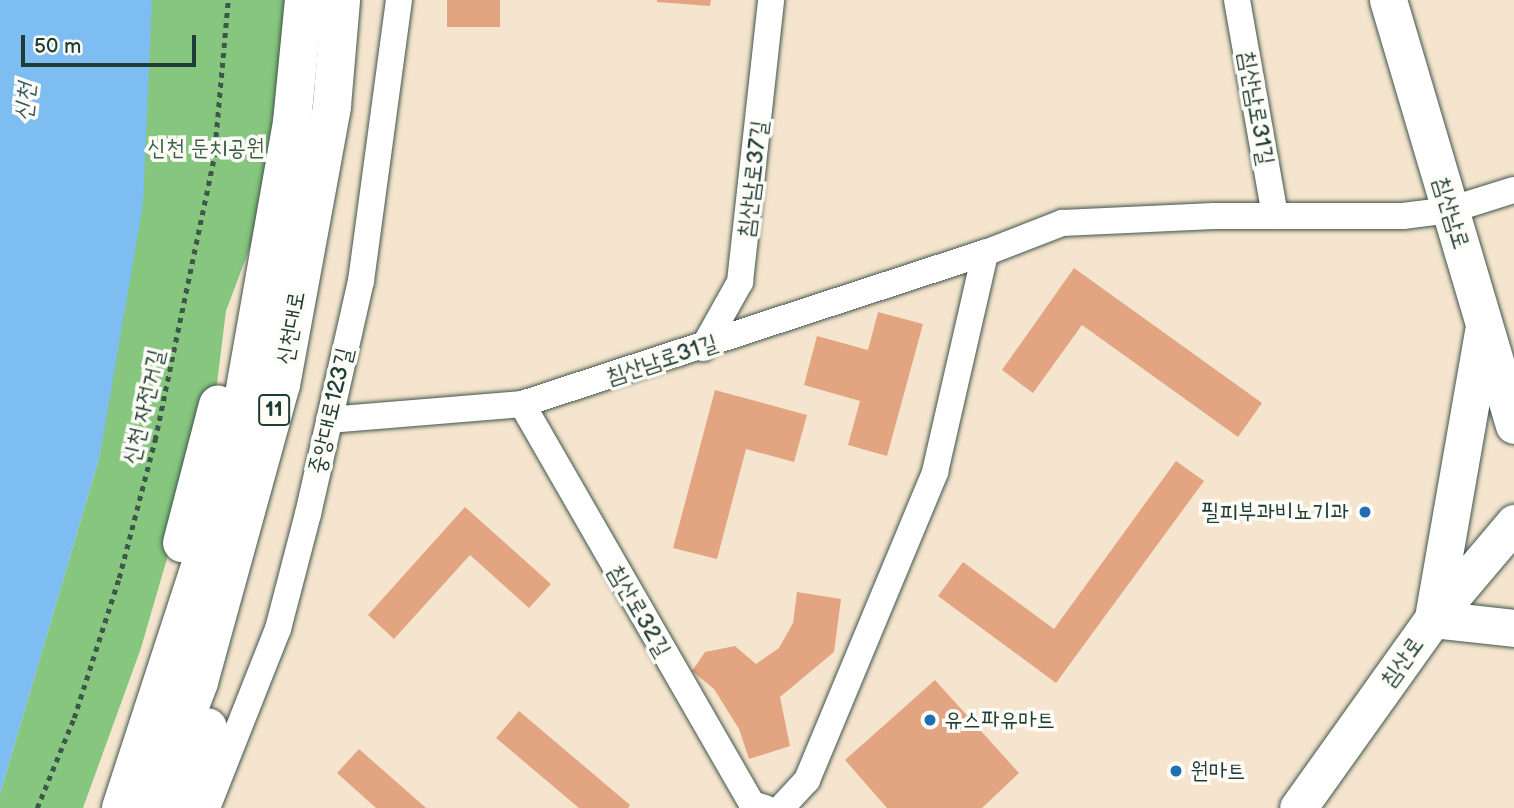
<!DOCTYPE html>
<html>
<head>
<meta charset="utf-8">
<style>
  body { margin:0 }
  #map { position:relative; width:1514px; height:808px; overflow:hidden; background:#f6e5ce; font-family:"Balsamiq Sans","Poor Story",sans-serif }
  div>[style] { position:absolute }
  .green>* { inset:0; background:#86c67e }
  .water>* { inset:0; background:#7dbdf1 }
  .building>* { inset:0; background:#e3a481; transform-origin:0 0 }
  .path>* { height:4.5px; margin-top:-2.25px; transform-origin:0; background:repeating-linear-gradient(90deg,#3f564b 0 5px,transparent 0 10px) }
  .roads { filter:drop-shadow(0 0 2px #3f564b) drop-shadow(0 0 2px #3f564b) }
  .street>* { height:26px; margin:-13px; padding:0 13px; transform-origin:13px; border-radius:13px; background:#fff }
  .secondary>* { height:37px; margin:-18.5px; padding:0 18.5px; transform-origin:18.5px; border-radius:18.5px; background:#fff }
  .highway>* { height:38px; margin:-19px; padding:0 19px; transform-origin:19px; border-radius:19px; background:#fff }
  .dots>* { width:19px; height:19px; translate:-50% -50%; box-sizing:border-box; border:4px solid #fdfcf7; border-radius:50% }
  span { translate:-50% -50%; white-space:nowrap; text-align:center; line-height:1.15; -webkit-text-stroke:7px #fdfcf7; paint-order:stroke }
  .shield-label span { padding:2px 5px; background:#fdfcf7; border:2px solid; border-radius:5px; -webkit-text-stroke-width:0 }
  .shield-label { font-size:21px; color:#1f3d34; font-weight:700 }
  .street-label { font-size:23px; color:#1f3d34 }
  .park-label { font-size:23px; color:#395f46 }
  .poi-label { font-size:23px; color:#1f3d34 }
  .right { translate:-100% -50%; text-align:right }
  .left { translate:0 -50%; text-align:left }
  .water-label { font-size:24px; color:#365d63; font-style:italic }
  .scale { position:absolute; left:21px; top:35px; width:175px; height:32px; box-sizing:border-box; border:4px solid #1f3d34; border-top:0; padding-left:9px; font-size:21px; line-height:24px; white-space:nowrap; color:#1f3d34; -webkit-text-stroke:5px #fdfcf7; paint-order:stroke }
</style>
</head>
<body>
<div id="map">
  <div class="green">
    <div style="clip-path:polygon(148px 0,291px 0,276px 178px,226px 311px,209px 447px,186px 493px,141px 648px,83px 808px,0 808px,0 794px,100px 455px)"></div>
  </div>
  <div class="water">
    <div style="clip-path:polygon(0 0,152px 0,143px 204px,100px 455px,0 794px)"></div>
  </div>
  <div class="building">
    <div style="left:447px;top:0;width:53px;height:27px"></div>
    <div style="clip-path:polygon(657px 0,711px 0,710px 6px,657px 2px)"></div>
    <div style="clip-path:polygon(1074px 268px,1262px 403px,1238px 437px,1082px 325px,1033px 393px,1002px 370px)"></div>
    <div style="clip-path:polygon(878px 312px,923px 324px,887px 456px,848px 445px,860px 401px,804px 385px,817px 336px,868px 350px)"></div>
    <div style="clip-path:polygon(715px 390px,807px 415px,794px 462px,746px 449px,717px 559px,673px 548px)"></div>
    <div style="clip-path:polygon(1176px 461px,1204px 481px,1056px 683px,938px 596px,963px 562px,1054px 629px)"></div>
    <div style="clip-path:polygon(465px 507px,551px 584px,529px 608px,470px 555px,394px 639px,368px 615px)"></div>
    <div style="clip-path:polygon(797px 592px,841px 599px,834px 652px,780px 697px,790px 746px,749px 759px,739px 729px,714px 689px,692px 671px,705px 652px,735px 646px,756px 664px,779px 648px,793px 623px)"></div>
    <div style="clip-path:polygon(935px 680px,1019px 773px,982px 808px,887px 808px,845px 760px)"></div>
    <div style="clip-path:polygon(519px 711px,630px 805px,628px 808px,579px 808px,496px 738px)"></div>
    <div style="clip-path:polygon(359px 749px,426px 808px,376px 808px,337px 773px)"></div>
  </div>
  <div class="path">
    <div style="left:37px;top:808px;width:97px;rotate:-67.7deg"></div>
    <div style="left:74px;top:718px;width:147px;rotate:-72.2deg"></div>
    <div style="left:119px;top:578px;width:143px;rotate:-75.4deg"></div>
    <div style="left:155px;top:440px;width:289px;rotate:-78.2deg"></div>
    <div style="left:214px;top:157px;width:158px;rotate:-84.9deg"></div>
  </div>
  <div class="roads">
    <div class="street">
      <div style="left:1237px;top:0;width:219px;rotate:80deg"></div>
      <div style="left:703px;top:348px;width:76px;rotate:-60.7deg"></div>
      <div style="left:740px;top:282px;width:284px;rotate:-83.7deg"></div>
      <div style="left:522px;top:404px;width:461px;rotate:60.1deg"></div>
      <div style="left:752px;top:804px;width:14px;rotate:17deg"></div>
      <div style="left:329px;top:420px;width:194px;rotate:-4.7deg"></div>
      <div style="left:522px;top:404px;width:487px;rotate:-18.1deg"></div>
      <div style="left:985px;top:253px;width:83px;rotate:-21.3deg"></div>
      <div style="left:1062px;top:223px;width:152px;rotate:-2.6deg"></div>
      <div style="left:1214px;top:216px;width:189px"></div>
      <div style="left:1403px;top:216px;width:47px;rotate:-7.3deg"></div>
      <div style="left:1450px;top:210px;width:67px;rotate:-17.4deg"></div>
      <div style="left:207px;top:808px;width:193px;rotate:-68.4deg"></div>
      <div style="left:278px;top:629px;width:119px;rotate:-75.4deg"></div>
      <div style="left:308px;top:514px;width:239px;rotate:-77.2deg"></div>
      <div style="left:361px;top:281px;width:284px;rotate:-82.3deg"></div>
      <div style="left:781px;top:808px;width:38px;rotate:-47deg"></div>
      <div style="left:807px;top:780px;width:334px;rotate:-67.4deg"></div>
      <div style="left:935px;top:472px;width:225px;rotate:-77.1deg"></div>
    </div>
    <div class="secondary">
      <div style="left:1388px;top:0;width:443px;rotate:73.5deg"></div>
      <div style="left:1433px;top:618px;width:291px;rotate:-80.1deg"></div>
      <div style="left:1433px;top:619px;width:81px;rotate:6.3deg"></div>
      <div style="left:1298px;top:808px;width:232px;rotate:-54.5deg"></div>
      <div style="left:1433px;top:619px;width:126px;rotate:-49.8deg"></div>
    </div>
    <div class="highway">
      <div style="left:182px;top:543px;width:143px;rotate:-75.4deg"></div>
      <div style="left:121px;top:808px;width:351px;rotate:-71.9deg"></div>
      <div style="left:230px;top:474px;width:357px;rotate:-80deg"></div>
      <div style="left:292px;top:122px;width:123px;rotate:-84.4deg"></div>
      <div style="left:151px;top:808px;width:135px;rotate:-69.1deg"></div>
      <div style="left:199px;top:682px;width:308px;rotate:-74.6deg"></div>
      <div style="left:281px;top:385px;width:284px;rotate:-79.6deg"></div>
      <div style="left:332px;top:106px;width:106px;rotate:-85.1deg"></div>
      <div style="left:181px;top:808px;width:85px;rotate:-71.6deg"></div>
    </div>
  </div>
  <div class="dots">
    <div style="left:1365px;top:512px;background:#1f6fb2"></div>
    <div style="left:930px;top:720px;background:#1f6fb2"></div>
    <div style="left:1176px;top:771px;background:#1f6fb2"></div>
  </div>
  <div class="shield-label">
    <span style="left:274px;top:410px">11</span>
  </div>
  <div class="street-label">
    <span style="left:1256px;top:108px;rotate:80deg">침산남로31길</span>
    <span style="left:753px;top:179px;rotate:-83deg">침산남로37길</span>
    <span style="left:1451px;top:213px;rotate:73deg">침산남로</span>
    <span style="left:291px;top:328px;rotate:-80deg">신천대로</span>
    <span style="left:662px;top:360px;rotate:-18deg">침산남로31길</span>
    <span style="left:144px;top:407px;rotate:-77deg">신천 자전거길</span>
    <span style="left:331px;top:411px;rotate:-77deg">중앙대로123길</span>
    <span style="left:639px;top:611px;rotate:60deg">침산로32길</span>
    <span style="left:1402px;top:662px;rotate:-54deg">침산로</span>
  </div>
  <div class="park-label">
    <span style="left:206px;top:148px">신천 둔치공원</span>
  </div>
  <div class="poi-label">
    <span class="right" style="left:1349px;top:512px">필피부과비뇨기과</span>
    <span class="left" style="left:944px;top:720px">유스파유마트</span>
    <span class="left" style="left:1190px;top:771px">원마트</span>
  </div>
  <div class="water-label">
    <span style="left:25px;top:102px;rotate:-84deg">신천</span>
  </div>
  <div class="scale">50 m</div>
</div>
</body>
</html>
